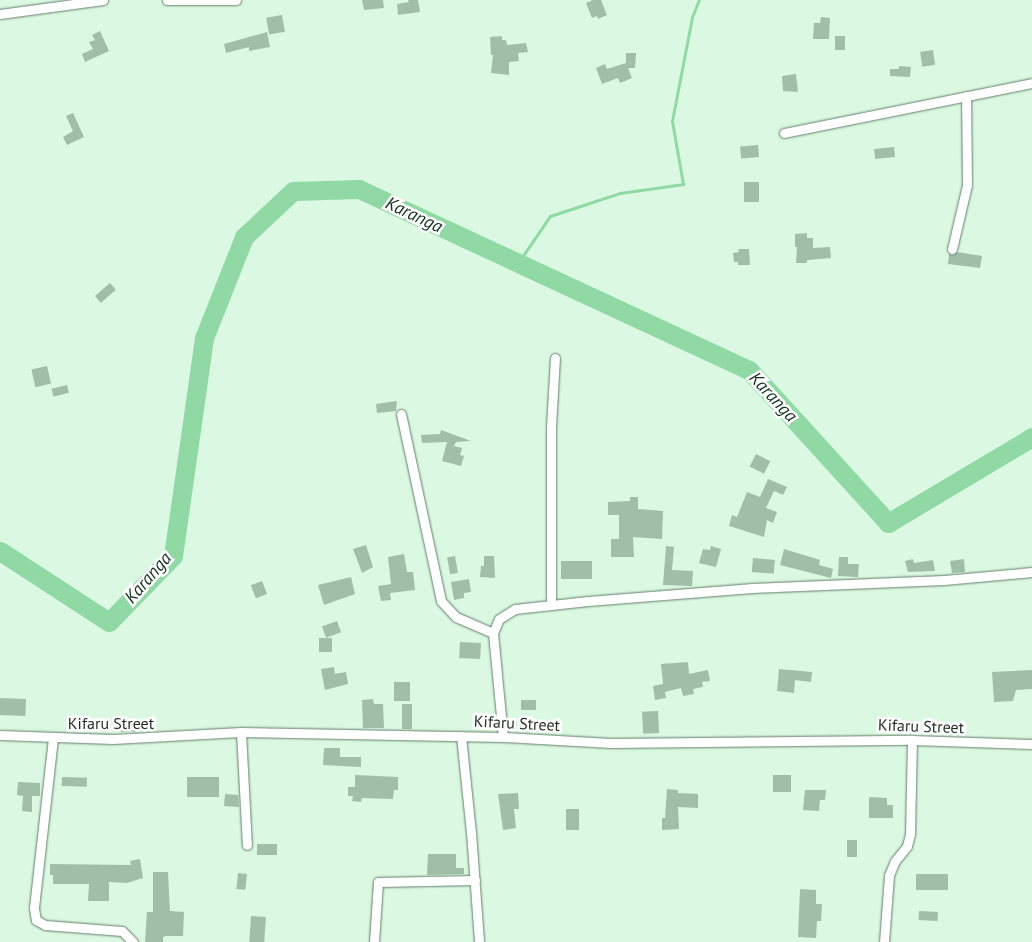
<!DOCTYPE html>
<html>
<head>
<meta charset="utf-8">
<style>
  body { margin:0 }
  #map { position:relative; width:1032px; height:942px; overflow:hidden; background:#dbf9e2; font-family:"PT Sans",sans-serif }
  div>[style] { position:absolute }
  .stream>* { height:3px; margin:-1.5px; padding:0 1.5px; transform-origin:1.5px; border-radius:1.5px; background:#90d9a4 }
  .river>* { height:19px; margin:-9.5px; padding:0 9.5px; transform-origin:9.5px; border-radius:9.5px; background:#90d9a4 }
  .building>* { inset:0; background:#a1bea8; transform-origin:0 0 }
  .roads { filter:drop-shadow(0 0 1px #637e69) drop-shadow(0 0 1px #637e69) }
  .street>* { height:9px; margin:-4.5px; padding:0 4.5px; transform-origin:4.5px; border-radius:4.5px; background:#fff }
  span { translate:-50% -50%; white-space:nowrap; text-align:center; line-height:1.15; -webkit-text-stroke:5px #fff; paint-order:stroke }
  .street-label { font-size:16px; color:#1f2a22 }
  .water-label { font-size:18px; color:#12311c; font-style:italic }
</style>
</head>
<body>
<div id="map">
  <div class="stream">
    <div style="left:518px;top:263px;width:57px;rotate:-55.8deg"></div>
    <div style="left:550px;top:216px;width:74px;rotate:-18.2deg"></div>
    <div style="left:620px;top:193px;width:64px;rotate:-8.1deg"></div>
    <div style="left:683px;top:184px;width:64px;rotate:-99.9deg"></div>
    <div style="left:672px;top:121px;width:106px;rotate:-79.1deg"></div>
    <div style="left:692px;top:17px;width:18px;rotate:-68deg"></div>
  </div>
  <div class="river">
    <div style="left:0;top:551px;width:130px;rotate:33.1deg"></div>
    <div style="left:109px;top:622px;width:92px;rotate:-45.9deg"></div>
    <div style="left:173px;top:556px;width:220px;rotate:-81.9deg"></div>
    <div style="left:204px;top:338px;width:109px;rotate:-68.4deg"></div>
    <div style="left:244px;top:237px;width:67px;rotate:-43.2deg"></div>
    <div style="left:293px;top:191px;width:66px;rotate:-1.7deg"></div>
    <div style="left:359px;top:189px;width:430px;rotate:24.9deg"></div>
    <div style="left:749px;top:370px;width:207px;rotate:47.7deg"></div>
    <div style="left:888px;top:523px;width:168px;rotate:-30.8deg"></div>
  </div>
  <div class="building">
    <div style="clip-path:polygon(362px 0,383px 0,384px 8px,364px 10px)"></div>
    <div style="clip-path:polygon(408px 0,418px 0,420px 12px,398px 15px,397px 4px,409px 2px)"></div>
    <div style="clip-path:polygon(593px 0,601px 0,607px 15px,598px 19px,597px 16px,592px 18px,586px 3px)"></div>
    <div style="left:282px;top:15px;width:17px;height:16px;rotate:80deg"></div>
    <div style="clip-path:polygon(821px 17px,830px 18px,829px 39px,813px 39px,814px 23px,820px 23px)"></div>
    <div style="clip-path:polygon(100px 31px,109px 51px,85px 62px,82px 54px,93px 49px,89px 42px,95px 40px,92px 35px)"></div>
    <div style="clip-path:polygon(267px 32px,270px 47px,249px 51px,249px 47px,226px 53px,224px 44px)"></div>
    <div style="clip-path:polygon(502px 36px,502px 40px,506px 40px,507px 45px,526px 43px,528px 52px,518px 53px,519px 61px,509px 62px,509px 75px,491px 73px,493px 55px,491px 55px,490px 37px)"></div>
    <div style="left:835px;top:36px;width:10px;height:14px"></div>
    <div style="left:933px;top:50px;width:15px;height:13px;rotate:82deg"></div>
    <div style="clip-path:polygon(626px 53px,636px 53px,635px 68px,628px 68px,632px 78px,620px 83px,618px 78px,602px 84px,596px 68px,605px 64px,607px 69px,626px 63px)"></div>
    <div style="clip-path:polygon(899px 66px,911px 67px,910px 77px,890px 76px,890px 69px,899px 69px)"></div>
    <div style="clip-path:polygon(796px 74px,798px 92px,783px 91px,782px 76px)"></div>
    <div style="clip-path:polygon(73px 113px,84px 137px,67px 145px,63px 137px,73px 131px,66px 116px)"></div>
    <div style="left:758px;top:145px;width:12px;height:18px;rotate:85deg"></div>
    <div style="left:894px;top:147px;width:10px;height:20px;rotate:84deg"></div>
    <div style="left:744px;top:182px;width:15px;height:20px"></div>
    <div style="clip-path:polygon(807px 233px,807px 238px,813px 238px,813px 248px,830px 247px,831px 258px,807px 260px,807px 263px,796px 263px,797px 247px,795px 247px,795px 234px)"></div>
    <div style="clip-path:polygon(738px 249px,749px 249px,750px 265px,738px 265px,738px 262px,734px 262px,733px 253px,739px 252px)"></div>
    <div style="clip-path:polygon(957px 252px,982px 256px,980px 268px,948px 264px,949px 254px,953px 255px)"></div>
    <div style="left:110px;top:283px;width:9px;height:20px;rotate:49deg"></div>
    <div style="left:47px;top:366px;width:18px;height:16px;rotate:77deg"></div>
    <div style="left:67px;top:385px;width:8px;height:16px;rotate:76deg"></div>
    <div style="clip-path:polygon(397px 401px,396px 411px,377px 413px,376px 404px)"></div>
    <div style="clip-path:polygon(441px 430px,471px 441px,456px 442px,454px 446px,462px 448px,460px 455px,464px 456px,461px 466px,442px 461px,447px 442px,422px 443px,421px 435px,440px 434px)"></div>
    <div style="left:756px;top:454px;width:16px;height:14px;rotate:27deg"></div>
    <div style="clip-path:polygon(768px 479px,787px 487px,783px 495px,774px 491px,766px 508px,777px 512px,773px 523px,767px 520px,764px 537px,729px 526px,732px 515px,737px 517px,747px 492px,760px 497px)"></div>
    <div style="clip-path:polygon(630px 497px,638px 497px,638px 509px,663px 511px,662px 539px,633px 537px,634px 557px,611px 557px,611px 539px,619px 539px,619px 515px,608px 515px,608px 502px,630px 501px)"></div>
    <div style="clip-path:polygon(366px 545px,373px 567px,362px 573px,353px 549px)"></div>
    <div style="clip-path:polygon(666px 546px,674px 547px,672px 570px,693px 571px,692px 586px,663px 585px)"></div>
    <div style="clip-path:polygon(711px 546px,721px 549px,716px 567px,699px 563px,703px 549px,710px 550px)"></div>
    <div style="clip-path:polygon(784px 549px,820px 560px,819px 565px,833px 569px,831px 578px,780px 565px)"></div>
    <div style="clip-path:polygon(404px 554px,407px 572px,413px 572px,415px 590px,390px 593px,391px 600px,381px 601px,378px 586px,391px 584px,388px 557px)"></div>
    <div style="left:455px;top:556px;width:17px;height:8px;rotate:80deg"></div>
    <div style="clip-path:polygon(484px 556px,494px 556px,495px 578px,480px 577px,481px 566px,484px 566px)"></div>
    <div style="clip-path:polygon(839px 557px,848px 557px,848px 564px,859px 564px,858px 577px,838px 576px)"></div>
    <div style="left:753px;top:558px;width:22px;height:14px;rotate:5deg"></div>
    <div style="clip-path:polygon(913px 559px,914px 563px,933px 560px,935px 571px,908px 572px,905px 561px)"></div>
    <div style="clip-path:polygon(964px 559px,965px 572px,952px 573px,950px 561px)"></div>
    <div style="left:592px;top:561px;width:18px;height:31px;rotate:90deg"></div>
    <div style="clip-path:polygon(351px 577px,355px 594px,324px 605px,318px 585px)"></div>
    <div style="clip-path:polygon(469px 579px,471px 592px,464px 593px,464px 598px,454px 600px,451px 582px)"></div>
    <div style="left:262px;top:581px;width:14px;height:12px;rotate:69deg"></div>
    <div style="left:337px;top:621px;width:12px;height:16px;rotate:70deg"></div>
    <div style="left:319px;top:638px;width:13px;height:14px"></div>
    <div style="left:460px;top:642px;width:21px;height:16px;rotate:3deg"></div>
    <div style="clip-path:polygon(688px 662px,689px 674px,708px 670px,710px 681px,702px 682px,703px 687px,693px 689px,694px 694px,683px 696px,681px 688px,665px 692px,666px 698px,655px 700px,653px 686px,663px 684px,661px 664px)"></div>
    <div style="clip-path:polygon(334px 667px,335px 674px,346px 672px,348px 684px,325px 690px,321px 669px)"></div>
    <div style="clip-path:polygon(779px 669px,812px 672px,811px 682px,795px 680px,794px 693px,777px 691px)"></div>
    <div style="clip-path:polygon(1032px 670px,1032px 689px,1016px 690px,1013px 701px,994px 702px,992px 672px)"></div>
    <div style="left:394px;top:682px;width:16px;height:19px"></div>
    <div style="left:0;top:698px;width:26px;height:17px;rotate:2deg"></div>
    <div style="clip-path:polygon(373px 699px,374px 704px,383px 704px,384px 728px,363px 728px,362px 700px)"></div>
    <div style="left:521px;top:700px;width:15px;height:10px"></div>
    <div style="left:402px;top:704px;width:10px;height:25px"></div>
    <div style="left:658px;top:711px;width:22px;height:16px;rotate:87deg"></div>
    <div style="left:121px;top:721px;width:14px;height:11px"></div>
    <div style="clip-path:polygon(324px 748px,340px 748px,340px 757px,361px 757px,361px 767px,323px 765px)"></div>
    <div style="clip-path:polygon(355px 775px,398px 777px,398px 790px,394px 790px,393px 799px,362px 798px,361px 802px,352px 801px,353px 796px,348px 796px,348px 787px,355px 787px)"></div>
    <div style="left:773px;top:775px;width:18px;height:17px"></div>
    <div style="left:62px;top:777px;width:25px;height:9px;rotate:2deg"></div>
    <div style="left:187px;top:777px;width:32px;height:20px"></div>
    <div style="clip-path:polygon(18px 782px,40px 783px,40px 796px,32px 796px,32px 812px,22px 811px,23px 796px,17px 795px)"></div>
    <div style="clip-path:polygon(667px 789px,678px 790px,678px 793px,698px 794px,698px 808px,678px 807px,679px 829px,662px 830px,662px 818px,665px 818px)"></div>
    <div style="clip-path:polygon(805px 790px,826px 790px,825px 800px,820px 800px,819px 811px,803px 810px)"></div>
    <div style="clip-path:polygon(518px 793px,519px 809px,514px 809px,516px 828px,503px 830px,498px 794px)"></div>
    <div style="clip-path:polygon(225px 794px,238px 795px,239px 807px,224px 806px)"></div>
    <div style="clip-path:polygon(869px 797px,887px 798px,887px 805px,893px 805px,893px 818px,869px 818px)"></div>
    <div style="left:566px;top:809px;width:13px;height:21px"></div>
    <div style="left:847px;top:840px;width:10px;height:17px"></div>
    <div style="left:257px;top:844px;width:20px;height:11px"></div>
    <div style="clip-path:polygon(428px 854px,456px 854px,456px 868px,464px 868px,464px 874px,427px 875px)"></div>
    <div style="clip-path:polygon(140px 859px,143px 878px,127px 883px,109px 882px,109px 901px,88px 901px,89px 884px,53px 884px,53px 875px,50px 875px,50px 864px,131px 865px,130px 861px)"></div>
    <div style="clip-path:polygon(153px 872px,168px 872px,170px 911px,184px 912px,183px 936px,166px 936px,163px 937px,163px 942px,145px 942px,147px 912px,153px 912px)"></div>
    <div style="left:238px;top:873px;width:9px;height:16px;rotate:6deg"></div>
    <div style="left:916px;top:874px;width:32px;height:16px"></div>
    <div style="clip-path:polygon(800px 889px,816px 890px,816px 904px,822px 904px,821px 921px,817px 921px,816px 938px,798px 937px)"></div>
    <div style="left:919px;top:911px;width:19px;height:9px;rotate:3deg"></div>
    <div style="left:251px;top:916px;width:15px;height:26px;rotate:4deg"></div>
  </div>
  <div class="roads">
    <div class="street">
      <div style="left:167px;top:0;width:69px"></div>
      <div style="left:0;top:14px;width:104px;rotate:-7.7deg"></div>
      <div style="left:784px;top:133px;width:253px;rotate:-11.4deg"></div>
      <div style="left:952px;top:249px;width:66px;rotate:-76.8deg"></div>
      <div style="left:967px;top:185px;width:89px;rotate:-90.6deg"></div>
      <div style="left:401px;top:414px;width:191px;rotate:77.9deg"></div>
      <div style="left:441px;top:601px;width:22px;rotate:47deg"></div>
      <div style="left:456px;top:617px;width:40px;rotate:23.4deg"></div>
      <div style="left:551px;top:604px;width:177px;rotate:-90deg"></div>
      <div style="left:551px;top:427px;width:69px;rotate:-86.7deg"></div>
      <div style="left:241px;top:732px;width:113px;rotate:87deg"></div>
      <div style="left:0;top:735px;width:113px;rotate:2deg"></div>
      <div style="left:113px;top:739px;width:128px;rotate:-3.1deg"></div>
      <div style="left:241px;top:732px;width:262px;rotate:1.1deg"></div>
      <div style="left:503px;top:737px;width:108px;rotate:3.2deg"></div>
      <div style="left:611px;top:743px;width:301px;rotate:-0.6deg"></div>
      <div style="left:912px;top:740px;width:120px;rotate:1.9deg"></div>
      <div style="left:461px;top:736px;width:97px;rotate:84.1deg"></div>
      <div style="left:471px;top:832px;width:110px;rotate:85.8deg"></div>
      <div style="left:503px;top:737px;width:104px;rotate:-95.5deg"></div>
      <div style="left:493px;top:633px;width:15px;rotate:-67deg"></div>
      <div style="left:499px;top:619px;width:19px;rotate:-32deg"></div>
      <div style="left:515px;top:609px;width:73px;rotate:-6.3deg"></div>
      <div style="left:588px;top:601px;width:165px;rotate:-4.5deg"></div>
      <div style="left:752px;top:588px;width:192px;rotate:-2.4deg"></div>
      <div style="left:944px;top:580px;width:88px;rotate:-5.2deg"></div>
      <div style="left:53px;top:738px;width:171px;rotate:96.4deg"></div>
      <div style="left:34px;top:908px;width:12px;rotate:81deg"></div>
      <div style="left:36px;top:920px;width:10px;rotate:29deg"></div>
      <div style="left:45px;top:925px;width:77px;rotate:4.5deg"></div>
      <div style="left:122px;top:931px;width:16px;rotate:45deg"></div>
      <div style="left:374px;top:942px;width:60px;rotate:-86.2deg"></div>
      <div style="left:378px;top:882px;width:97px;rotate:-1.2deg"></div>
      <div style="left:884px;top:942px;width:67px;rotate:-85.7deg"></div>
      <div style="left:889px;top:875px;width:15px;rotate:-67deg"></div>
      <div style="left:895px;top:861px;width:19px;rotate:-51deg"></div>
      <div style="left:907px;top:846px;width:12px;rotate:-76deg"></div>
      <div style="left:910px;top:834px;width:94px;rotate:-88.8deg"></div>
    </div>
  </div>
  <div class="street-label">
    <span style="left:111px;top:723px">Kifaru Street</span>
    <span style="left:517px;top:723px;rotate:3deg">Kifaru Street</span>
    <span style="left:921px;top:726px;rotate:2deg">Kifaru Street</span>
  </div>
  <div class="water-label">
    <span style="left:414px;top:215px;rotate:25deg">Karanga</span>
    <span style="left:773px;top:397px;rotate:47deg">Karanga</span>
    <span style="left:148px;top:578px;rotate:-49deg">Karanga</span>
  </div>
</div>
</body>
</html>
